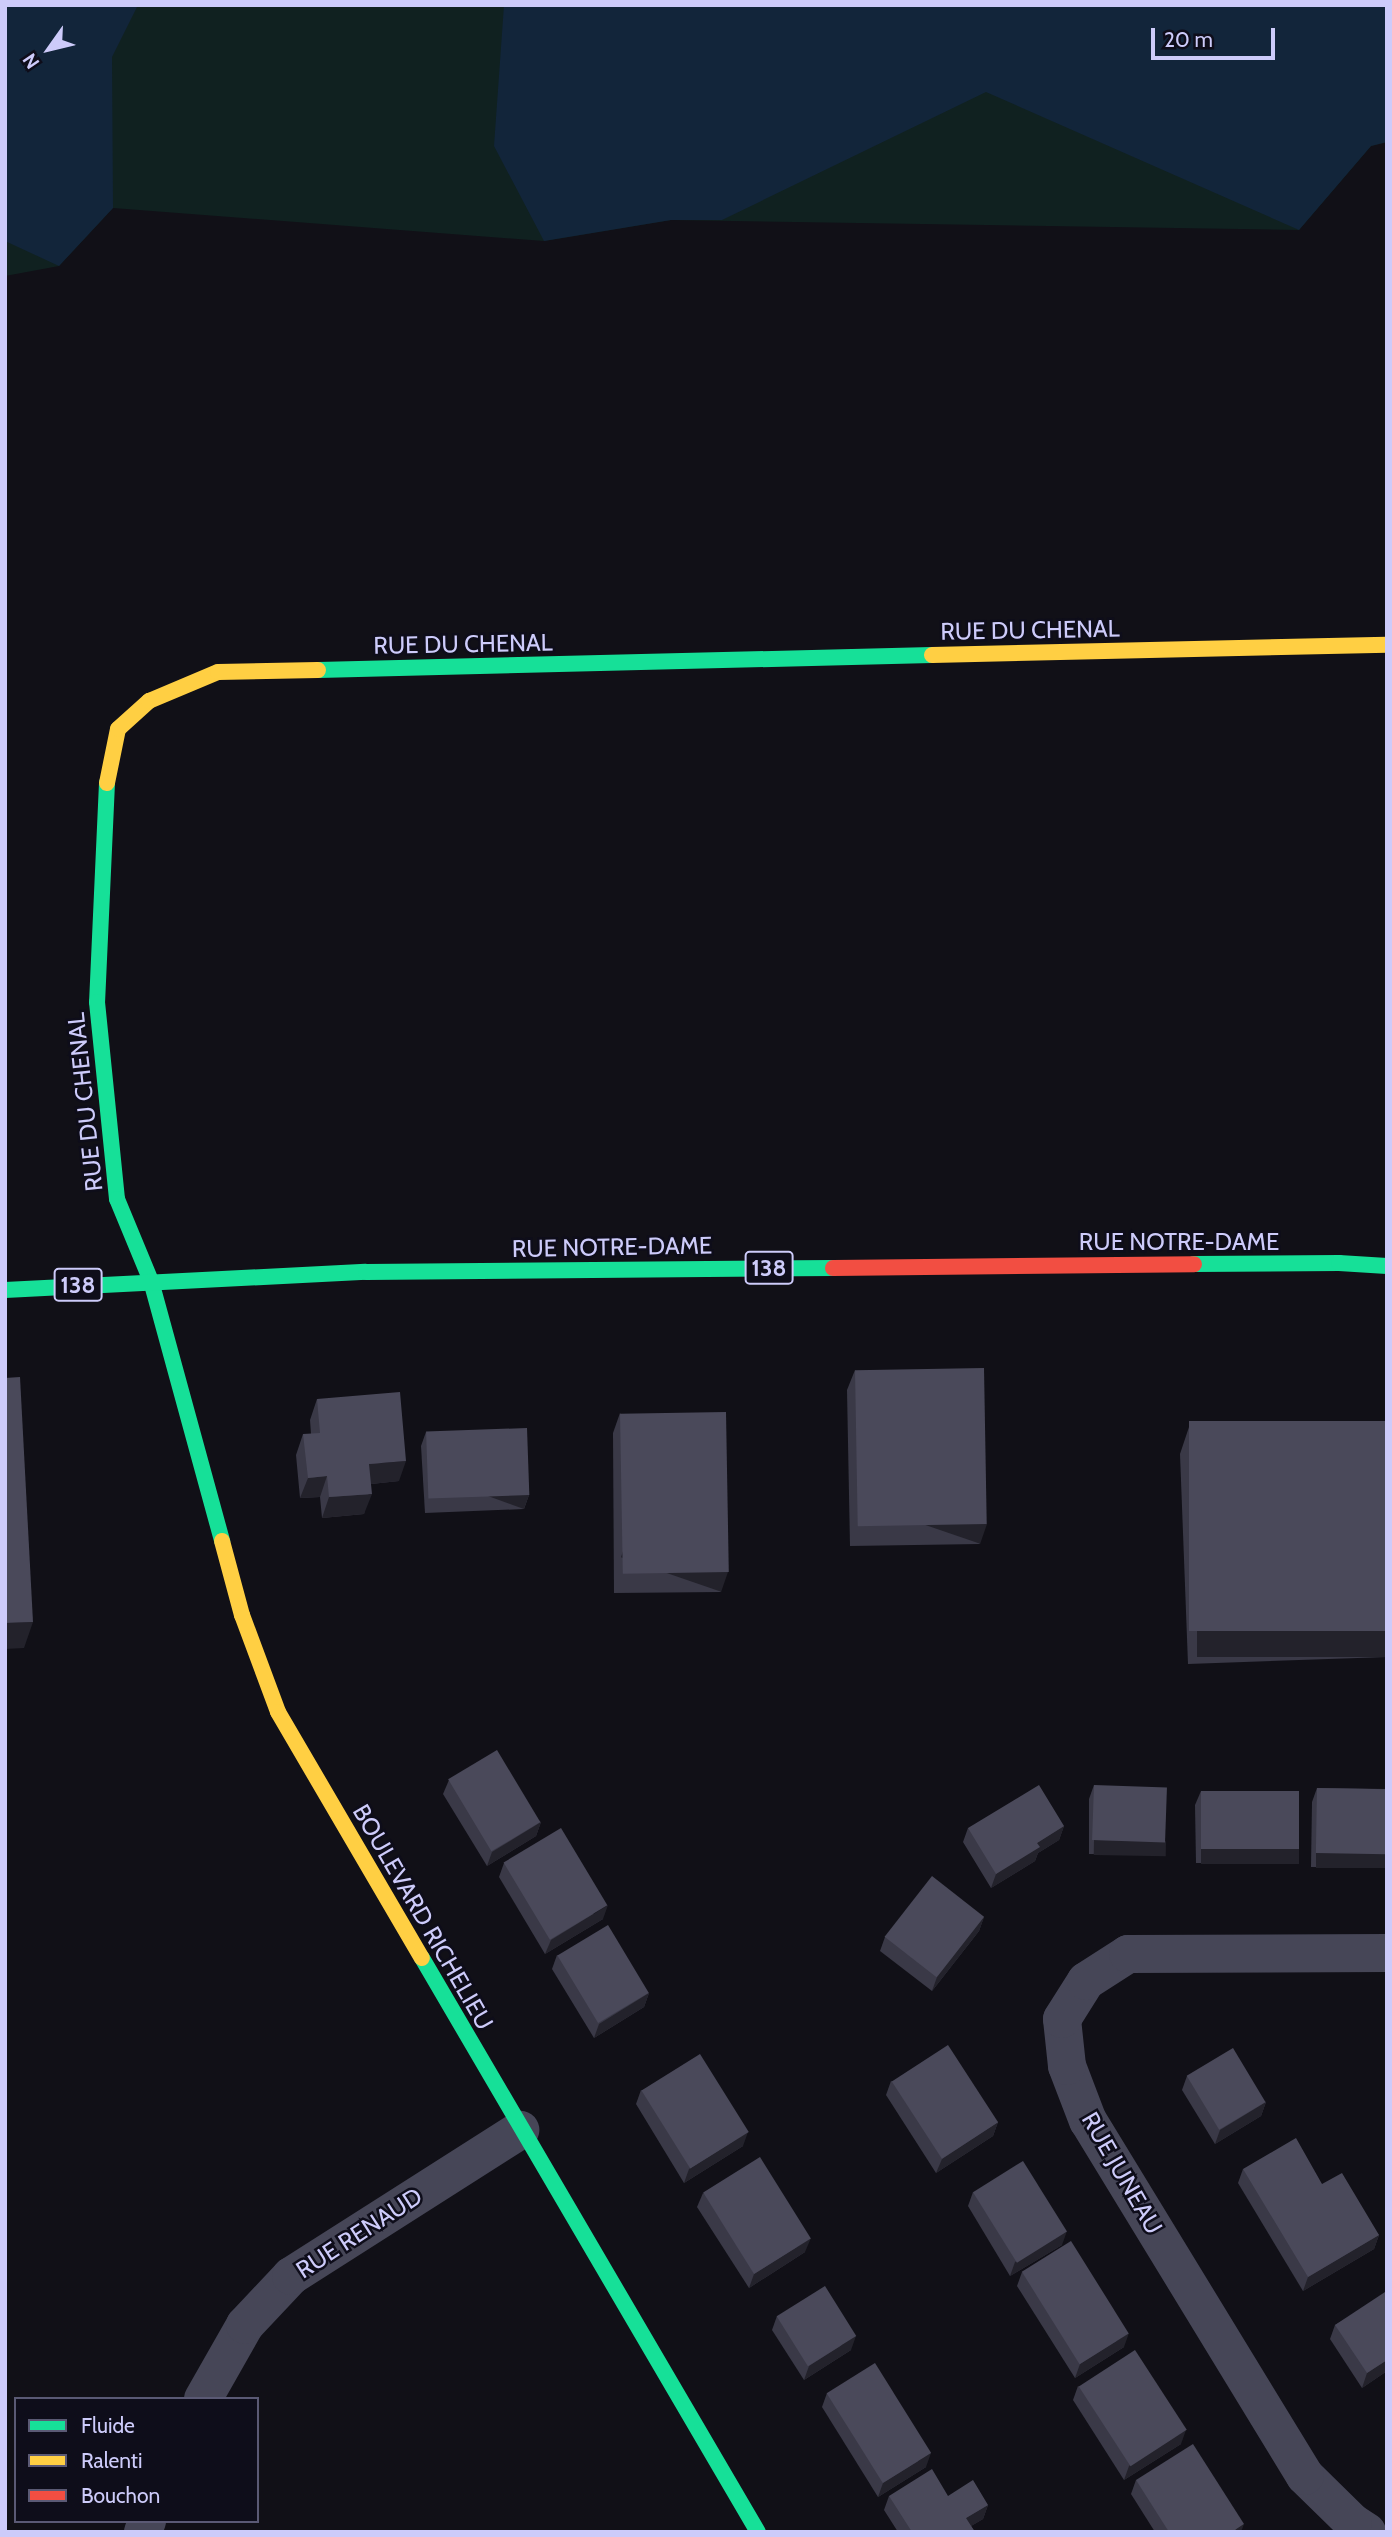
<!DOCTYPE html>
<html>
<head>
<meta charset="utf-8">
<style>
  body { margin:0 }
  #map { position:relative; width:1392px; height:2537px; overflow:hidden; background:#111017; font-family:Cabin,sans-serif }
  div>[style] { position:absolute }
  .green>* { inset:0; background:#102120 }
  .water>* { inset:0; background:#12253a }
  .street>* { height:38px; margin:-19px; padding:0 19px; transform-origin:19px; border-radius:19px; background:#464657 }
  .fast>* { height:16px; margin:-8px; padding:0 8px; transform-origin:8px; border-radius:8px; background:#16e098 }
  .slow>* { height:16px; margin:-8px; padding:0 8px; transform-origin:8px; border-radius:8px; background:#ffcf43 }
  .jam>* { height:16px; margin:-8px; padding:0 8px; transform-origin:8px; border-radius:8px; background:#f24e42 }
  .wall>* { inset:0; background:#3a3947 }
  .shaded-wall>* { inset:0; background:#23222b; transform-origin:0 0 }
  .building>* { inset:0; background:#4a495a; transform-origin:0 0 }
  span { translate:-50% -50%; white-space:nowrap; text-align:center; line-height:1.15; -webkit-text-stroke:5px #0e0d1a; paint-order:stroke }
  .shield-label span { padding:2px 5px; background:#0e0d1a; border:2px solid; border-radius:5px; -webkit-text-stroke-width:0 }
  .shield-label { font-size:23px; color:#cdcbfa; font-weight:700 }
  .street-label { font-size:24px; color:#cdcbfa }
  .frame { position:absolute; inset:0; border:7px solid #cdcbfa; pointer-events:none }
  .legend { position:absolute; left:14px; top:2397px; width:245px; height:126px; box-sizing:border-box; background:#0e0d1a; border:2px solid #5a5974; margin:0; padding:9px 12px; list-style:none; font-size:21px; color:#cdcbfa }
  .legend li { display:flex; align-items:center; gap:14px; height:35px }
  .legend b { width:35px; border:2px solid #5a5974 }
  .north { position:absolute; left:14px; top:14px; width:70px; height:70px; -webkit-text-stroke:5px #0e0d1a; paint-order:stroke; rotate:236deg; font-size:19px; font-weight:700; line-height:28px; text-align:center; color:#cdcbfa }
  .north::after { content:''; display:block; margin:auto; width:24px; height:32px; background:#cdcbfa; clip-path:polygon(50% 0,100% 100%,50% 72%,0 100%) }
  .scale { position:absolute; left:1151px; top:28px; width:124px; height:32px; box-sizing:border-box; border:4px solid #cdcbfa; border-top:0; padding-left:9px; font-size:21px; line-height:24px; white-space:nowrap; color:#cdcbfa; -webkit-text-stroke:5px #0e0d1a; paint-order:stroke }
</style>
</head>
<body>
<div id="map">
  <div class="green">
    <div style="clip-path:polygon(5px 5px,1387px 5px,1387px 142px,1371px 146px,1299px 230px,671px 220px,544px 241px,113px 208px,59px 266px,5px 276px)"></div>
  </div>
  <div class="water">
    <div style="clip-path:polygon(5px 5px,138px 5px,112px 57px,113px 208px,59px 266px,5px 241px)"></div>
    <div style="clip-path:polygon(504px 5px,1387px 5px,1387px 142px,1371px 146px,1299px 230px,986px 92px,722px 220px,671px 220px,544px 241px,494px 146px)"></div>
  </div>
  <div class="street">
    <div style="left:203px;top:2399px;width:85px;rotate:-60.4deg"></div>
    <div style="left:245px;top:2325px;width:67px;rotate:-46.8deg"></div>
    <div style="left:291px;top:2276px;width:272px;rotate:-32.5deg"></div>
    <div style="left:143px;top:2532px;width:12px;rotate:-70deg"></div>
    <div style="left:1367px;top:2532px;width:17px;rotate:-147deg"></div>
    <div style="left:1353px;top:2523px;width:67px;rotate:-135.6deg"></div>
    <div style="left:1305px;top:2476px;width:416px;rotate:-121.4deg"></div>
    <div style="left:1088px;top:2121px;width:59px;rotate:-110.9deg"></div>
    <div style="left:1067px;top:2066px;width:47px;rotate:-96.1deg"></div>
    <div style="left:1062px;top:2019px;width:45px;rotate:-57.7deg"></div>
    <div style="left:1086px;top:1981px;width:50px;rotate:-32.7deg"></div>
    <div style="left:1128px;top:1954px;width:259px;rotate:-0.2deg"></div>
  </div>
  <div class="fast">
    <div style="left:318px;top:670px;width:614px;rotate:-1.4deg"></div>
    <div style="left:107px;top:783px;width:219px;rotate:92.6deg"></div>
    <div style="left:97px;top:1002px;width:198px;rotate:84.2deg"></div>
    <div style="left:117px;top:1199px;width:89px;rotate:67.5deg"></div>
    <div style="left:151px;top:1281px;width:270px;rotate:74.7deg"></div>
    <div style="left:1194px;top:1264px;width:145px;rotate:-0.4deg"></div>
    <div style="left:1339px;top:1263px;width:48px;rotate:3.6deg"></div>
    <div style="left:5px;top:1290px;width:361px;rotate:-2.9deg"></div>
    <div style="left:366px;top:1272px;width:467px;rotate:-0.5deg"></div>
    <div style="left:422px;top:1958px;width:665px;rotate:59.66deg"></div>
  </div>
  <div class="slow">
    <div style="left:932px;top:655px;width:455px;rotate:-1.3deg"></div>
    <div style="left:107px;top:783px;width:55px;rotate:-78.5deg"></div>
    <div style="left:118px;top:729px;width:42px;rotate:-42.1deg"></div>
    <div style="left:149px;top:701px;width:75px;rotate:-22.8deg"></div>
    <div style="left:218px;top:672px;width:100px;rotate:-1.1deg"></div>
    <div style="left:222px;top:1541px;width:77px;rotate:74.9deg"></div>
    <div style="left:242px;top:1615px;width:103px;rotate:69.6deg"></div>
    <div style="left:278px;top:1712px;width:285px;rotate:59.7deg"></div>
  </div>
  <div class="jam">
    <div style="left:833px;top:1268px;width:361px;rotate:-0.6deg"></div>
  </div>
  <div class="wall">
    <div style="clip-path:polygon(855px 1370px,980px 1544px,850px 1546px,847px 1390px)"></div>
    <div style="clip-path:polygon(317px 1399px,399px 1481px,371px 1484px,364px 1514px,322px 1518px,320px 1497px,300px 1498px,296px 1455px,303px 1434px,311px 1434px,310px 1420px)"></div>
    <div style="clip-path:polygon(620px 1413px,721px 1592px,614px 1593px,613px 1433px)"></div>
    <div style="clip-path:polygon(1387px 1421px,1387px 1657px,1188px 1664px,1180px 1454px,1189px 1427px)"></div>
    <div style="clip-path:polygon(426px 1432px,529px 1495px,524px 1509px,425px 1513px,421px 1446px)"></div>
    <div style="clip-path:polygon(449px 1780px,541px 1822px,536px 1836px,487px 1866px,443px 1794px)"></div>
    <div style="clip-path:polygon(1094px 1785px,1161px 1855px,1089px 1854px,1089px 1799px)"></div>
    <div style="clip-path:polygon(1317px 1788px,1387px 1789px,1387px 1868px,1311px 1867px,1312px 1802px)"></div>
    <div style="clip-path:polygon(1201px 1791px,1299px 1849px,1294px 1863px,1196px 1863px,1195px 1805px)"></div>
    <div style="clip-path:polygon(1064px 1826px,1059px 1840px,1038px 1853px,1035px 1861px,991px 1888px,963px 1842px,968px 1828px)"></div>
    <div style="clip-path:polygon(504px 1863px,603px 1919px,545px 1954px,499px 1877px)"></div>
    <div style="clip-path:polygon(984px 1917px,979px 1931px,932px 1991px,880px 1951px,885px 1937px)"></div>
    <div style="clip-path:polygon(557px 1955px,649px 1993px,644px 2007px,594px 2038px,552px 1969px)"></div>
    <div style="clip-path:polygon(1187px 2076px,1266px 2102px,1261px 2116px,1215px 2144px,1182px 2090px)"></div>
    <div style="clip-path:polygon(891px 2081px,998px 2122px,993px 2136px,936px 2173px,886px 2095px)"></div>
    <div style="clip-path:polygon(641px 2090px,743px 2146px,684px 2183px,636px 2104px)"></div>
    <div style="clip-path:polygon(1243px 2169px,1322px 2184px,1379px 2235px,1374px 2249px,1303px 2291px,1238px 2183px)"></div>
    <div style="clip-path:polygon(973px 2192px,1062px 2245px,1010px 2276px,968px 2206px)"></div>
    <div style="clip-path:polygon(703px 2193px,805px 2252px,749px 2288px,697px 2207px)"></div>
    <div style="clip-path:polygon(1022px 2272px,1124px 2347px,1075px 2378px,1017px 2286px)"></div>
    <div style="clip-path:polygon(1387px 2294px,1387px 2371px,1362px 2388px,1330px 2339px,1335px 2325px)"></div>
    <div style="clip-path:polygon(777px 2316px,851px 2350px,804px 2380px,772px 2330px)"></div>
    <div style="clip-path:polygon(1078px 2386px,1181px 2444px,1124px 2480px,1073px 2400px)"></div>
    <div style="clip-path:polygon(827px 2393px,926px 2467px,878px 2497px,822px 2407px)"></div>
    <div style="clip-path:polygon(1136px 2480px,1241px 2532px,1155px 2532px,1131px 2494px)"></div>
    <div style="clip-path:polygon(889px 2496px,948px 2496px,988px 2505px,983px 2519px,971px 2526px,975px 2532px,898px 2532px,884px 2510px)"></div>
  </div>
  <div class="shaded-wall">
    <div style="clip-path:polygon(406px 1461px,399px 1481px,362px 1485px,369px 1464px)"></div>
    <div style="clip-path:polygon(327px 1476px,320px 1497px,300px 1498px,308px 1478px)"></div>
    <div style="clip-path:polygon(372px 1494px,364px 1514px,322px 1518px,329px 1497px)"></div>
    <div style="left:529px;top:1495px;width:15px;height:99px;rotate:110deg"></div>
    <div style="left:987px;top:1524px;width:21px;height:129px;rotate:109deg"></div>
    <div style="left:728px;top:1572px;width:21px;height:106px;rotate:109deg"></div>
    <div style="clip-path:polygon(33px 1622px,24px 1648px,5px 1649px,5px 1623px)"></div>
    <div style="left:1387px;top:1631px;width:26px;height:190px;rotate:90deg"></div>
    <div style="clip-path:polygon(541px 1822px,536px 1836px,487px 1866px,492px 1852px)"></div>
    <div style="clip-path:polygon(1064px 1826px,1059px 1840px,1038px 1853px,1035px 1861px,991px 1888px,996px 1874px,1037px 1843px)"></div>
    <div style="left:1094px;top:1840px;width:72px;height:15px;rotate:1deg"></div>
    <div style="left:1201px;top:1849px;width:98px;height:15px"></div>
    <div style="left:1316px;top:1853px;width:71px;height:15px"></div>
    <div style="clip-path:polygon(608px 1905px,603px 1919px,545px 1954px,551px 1940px)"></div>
    <div style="clip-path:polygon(984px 1917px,979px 1931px,932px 1991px,937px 1977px)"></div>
    <div style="clip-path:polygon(649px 1993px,644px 2007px,594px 2038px,599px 2024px)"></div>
    <div style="clip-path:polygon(1266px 2102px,1261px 2116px,1215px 2144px,1220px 2130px)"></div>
    <div style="clip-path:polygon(998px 2122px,993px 2136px,936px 2173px,942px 2159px)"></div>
    <div style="clip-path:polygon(748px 2132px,743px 2146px,684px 2183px,689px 2169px)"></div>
    <div style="clip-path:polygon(1067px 2231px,1062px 2245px,1010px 2276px,1015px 2262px)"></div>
    <div style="clip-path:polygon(1379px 2235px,1374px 2249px,1303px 2291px,1308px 2277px)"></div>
    <div style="clip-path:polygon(811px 2238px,805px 2252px,749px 2288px,754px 2274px)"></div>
    <div style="clip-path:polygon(1129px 2333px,1124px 2347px,1075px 2378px,1080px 2364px)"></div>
    <div style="clip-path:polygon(856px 2336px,851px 2350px,804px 2380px,809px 2366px)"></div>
    <div style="clip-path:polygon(1387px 2360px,1387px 2371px,1362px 2388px,1367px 2373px)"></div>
    <div style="clip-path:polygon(1186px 2430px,1181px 2444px,1124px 2480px,1129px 2466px)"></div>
    <div style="clip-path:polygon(931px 2453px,926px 2467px,878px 2497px,883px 2483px)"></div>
    <div style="clip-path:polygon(988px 2505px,983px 2519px,961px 2532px,966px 2518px)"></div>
    <div style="clip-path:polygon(1244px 2524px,1241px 2532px,1232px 2532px)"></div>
  </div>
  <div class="building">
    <div style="left:984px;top:1368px;width:156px;height:129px;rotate:89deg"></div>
    <div style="clip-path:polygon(20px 1377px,33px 1622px,5px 1623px,5px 1378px)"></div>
    <div style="clip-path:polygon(400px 1392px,406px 1461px,369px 1464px,372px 1494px,329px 1497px,327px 1476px,308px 1478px,303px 1434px,320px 1433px,317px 1399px)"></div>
    <div style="left:726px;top:1412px;width:160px;height:106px;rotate:89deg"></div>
    <div style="left:1387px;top:1421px;width:210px;height:198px;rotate:90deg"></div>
    <div style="left:527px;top:1428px;width:67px;height:101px;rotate:88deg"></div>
    <div style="left:497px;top:1750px;width:84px;height:57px;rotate:59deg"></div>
    <div style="clip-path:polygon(1039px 1785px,1064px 1826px,1037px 1843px,1040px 1847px,996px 1874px,968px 1828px)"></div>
    <div style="left:1094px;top:1785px;width:73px;height:55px;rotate:2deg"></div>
    <div style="left:1317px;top:1788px;width:70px;height:65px;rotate:1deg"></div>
    <div style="left:1201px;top:1791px;width:98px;height:58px"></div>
    <div style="left:561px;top:1828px;width:90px;height:67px;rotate:59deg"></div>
    <div style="left:932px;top:1876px;width:66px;height:77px;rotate:38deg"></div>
    <div style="left:608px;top:1925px;width:79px;height:59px;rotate:59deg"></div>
    <div style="left:948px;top:2045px;width:92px;height:67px;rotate:57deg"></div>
    <div style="left:1233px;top:2048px;width:63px;height:54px;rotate:59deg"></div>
    <div style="left:700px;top:2054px;width:92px;height:69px;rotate:58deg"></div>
    <div style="clip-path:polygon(1296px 2138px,1322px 2184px,1342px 2173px,1379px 2235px,1308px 2277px,1243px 2169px)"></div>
    <div style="left:760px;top:2157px;width:96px;height:67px;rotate:58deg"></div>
    <div style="left:1023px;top:2161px;width:83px;height:59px;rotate:58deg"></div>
    <div style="left:1071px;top:2241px;width:109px;height:58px;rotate:58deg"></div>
    <div style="left:825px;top:2286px;width:59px;height:57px;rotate:58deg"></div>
    <div style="clip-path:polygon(1385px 2292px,1387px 2294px,1387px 2360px,1367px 2373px,1335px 2325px)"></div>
    <div style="left:1135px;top:2350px;width:95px;height:67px;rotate:57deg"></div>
    <div style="left:875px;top:2363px;width:106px;height:57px;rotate:58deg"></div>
    <div style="clip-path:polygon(1193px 2444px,1244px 2524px,1232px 2532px,1169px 2532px,1136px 2480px)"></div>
    <div style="clip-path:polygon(932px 2469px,948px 2496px,973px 2480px,988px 2505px,966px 2518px,975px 2532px,912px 2532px,889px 2496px)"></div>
  </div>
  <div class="shield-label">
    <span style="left:769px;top:1268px">138</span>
    <span style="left:78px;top:1285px">138</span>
  </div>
  <div class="street-label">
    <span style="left:1030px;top:630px;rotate:-1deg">RUE DU CHENAL</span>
    <span style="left:463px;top:644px;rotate:-1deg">RUE DU CHENAL</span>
    <span style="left:85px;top:1102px;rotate:-96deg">RUE DU CHENAL</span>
    <span style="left:1179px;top:1242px">RUE NOTRE-DAME</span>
    <span style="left:612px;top:1247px;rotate:-1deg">RUE NOTRE-DAME</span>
    <span style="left:423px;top:1917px;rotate:60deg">BOULEVARD RICHELIEU</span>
    <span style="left:1122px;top:2173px;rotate:60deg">RUE JUNEAU</span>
    <span style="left:359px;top:2233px;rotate:-33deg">RUE RENAUD</span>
  </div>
  <div class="frame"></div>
  <ul class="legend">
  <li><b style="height:9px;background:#16e098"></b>Fluide</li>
  <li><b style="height:9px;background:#ffcf43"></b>Ralenti</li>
  <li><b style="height:9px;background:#f24e42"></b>Bouchon</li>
  </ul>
  <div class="north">N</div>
  <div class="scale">20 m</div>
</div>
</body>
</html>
